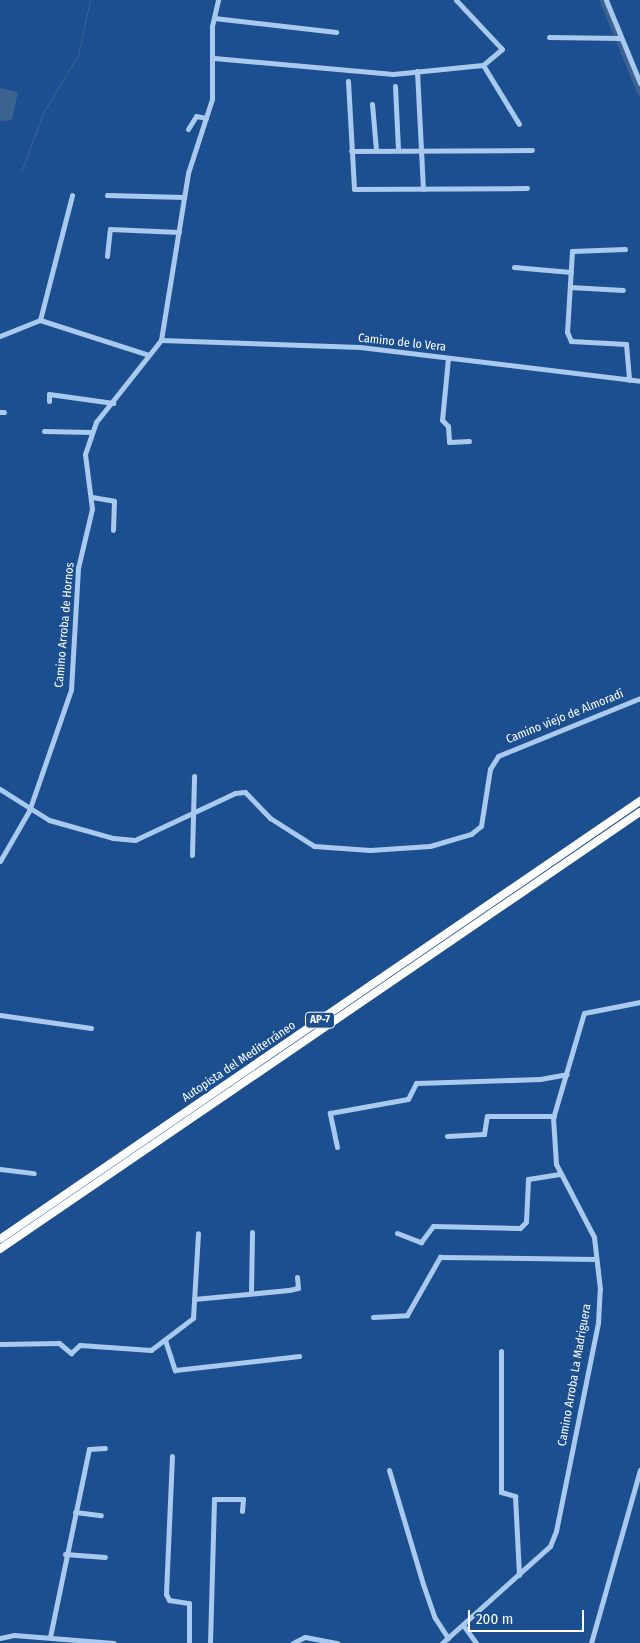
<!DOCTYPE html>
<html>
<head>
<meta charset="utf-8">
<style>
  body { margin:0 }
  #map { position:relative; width:640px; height:1643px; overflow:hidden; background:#1b4f8f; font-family:"Fira Sans Condensed",sans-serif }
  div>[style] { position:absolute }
  .water>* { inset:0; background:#3c6290 }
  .stream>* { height:1px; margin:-0.5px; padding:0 0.5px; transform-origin:0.5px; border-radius:0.5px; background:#3c6290 }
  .canal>* { height:4.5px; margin:-2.25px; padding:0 2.25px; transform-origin:2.25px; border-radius:2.25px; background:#3c6290 }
  .minor>* { height:5px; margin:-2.5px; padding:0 2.5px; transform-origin:2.5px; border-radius:2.5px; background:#a9c9ee }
  .highway>* { height:8px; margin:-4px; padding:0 4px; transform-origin:4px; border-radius:4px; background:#fff }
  span { translate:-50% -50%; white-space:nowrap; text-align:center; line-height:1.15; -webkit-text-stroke:4px #1b4f8f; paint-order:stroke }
  .shield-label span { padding:1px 4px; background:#1b4f8f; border:1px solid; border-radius:4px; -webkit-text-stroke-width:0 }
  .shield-label { font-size:11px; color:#fff; font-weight:700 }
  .street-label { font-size:12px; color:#fff }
  .scale { position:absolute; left:468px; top:1610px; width:116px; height:22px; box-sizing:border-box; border:2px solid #fff; border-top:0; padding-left:6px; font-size:15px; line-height:18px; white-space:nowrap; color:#fff; -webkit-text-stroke:4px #1b4f8f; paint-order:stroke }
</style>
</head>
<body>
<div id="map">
  <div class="water">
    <div style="clip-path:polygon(0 88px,18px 92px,12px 120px,0 121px)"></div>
  </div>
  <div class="stream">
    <div style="left:21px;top:172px;width:63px;rotate:-69.6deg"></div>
    <div style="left:43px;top:113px;width:68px;rotate:-58.9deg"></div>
    <div style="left:78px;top:55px;width:56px;rotate:-77.7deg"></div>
  </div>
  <div class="canal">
    <div style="left:602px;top:0;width:100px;rotate:67.8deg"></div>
  </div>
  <div class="minor">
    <div style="left:456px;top:0;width:67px;rotate:46.8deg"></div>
    <div style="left:502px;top:49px;width:25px;rotate:140deg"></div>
    <div style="left:606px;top:0;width:90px;rotate:67.7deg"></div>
    <div style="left:214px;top:18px;width:123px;rotate:6.5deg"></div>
    <div style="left:549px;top:37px;width:72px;rotate:0.8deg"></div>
    <div style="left:214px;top:58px;width:180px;rotate:5.1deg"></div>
    <div style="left:393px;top:74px;width:90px;rotate:-5.7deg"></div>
    <div style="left:483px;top:65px;width:69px;rotate:58.6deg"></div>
    <div style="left:417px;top:71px;width:118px;rotate:87.1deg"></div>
    <div style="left:348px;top:81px;width:108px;rotate:86.8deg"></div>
    <div style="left:354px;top:189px;width:173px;rotate:-0.3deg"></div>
    <div style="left:395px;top:86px;width:64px;rotate:87.3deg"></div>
    <div style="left:372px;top:104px;width:46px;rotate:85deg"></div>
    <div style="left:188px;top:129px;width:15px;rotate:-58deg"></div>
    <div style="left:196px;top:116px;width:10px;rotate:11deg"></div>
    <div style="left:351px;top:151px;width:181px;rotate:-0.3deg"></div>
    <div style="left:107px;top:195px;width:77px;rotate:1.5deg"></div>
    <div style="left:625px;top:249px;width:53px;rotate:177.8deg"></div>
    <div style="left:572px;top:251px;width:81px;rotate:93.5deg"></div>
    <div style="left:567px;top:332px;width:10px;rotate:66deg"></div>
    <div style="left:571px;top:341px;width:55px;rotate:3.1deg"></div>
    <div style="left:626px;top:344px;width:36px;rotate:85deg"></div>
    <div style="left:107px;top:256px;width:27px;rotate:-84deg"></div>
    <div style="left:110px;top:229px;width:69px;rotate:2.5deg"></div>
    <div style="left:514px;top:267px;width:57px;rotate:5deg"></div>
    <div style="left:570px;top:287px;width:53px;rotate:3.2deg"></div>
    <div style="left:40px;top:320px;width:129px;rotate:-75.6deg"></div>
    <div style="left:0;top:336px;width:43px;rotate:-21.8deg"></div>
    <div style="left:40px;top:320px;width:114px;rotate:17.8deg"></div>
    <div style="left:161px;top:340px;width:199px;rotate:2deg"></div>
    <div style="left:360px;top:347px;width:282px;rotate:6.9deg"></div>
    <div style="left:448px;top:358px;width:62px;rotate:95.5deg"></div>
    <div style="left:442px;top:420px;width:8px;rotate:45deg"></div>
    <div style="left:448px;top:426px;width:16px;rotate:86deg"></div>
    <div style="left:449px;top:442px;width:20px;rotate:-3deg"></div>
    <div style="left:49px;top:401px;width:7px;rotate:-90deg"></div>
    <div style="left:49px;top:394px;width:65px;rotate:8deg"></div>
    <div style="left:0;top:412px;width:4px"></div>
    <div style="left:44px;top:431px;width:48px;rotate:1.2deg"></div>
    <div style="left:92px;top:497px;width:22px;rotate:10deg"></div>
    <div style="left:114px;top:501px;width:29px;rotate:92deg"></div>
    <div style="left:0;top:789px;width:58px;rotate:32.3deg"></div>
    <div style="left:49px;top:820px;width:66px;rotate:15.7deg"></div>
    <div style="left:113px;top:838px;width:22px;rotate:5deg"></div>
    <div style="left:135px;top:840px;width:110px;rotate:-25.2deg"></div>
    <div style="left:235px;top:793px;width:10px;rotate:-6deg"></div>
    <div style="left:245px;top:792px;width:36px;rotate:46deg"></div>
    <div style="left:270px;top:818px;width:52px;rotate:32.5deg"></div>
    <div style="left:314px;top:846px;width:56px;rotate:4.1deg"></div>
    <div style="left:370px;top:850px;width:60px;rotate:-3.8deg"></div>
    <div style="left:430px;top:846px;width:43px;rotate:-16.3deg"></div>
    <div style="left:471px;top:834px;width:13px;rotate:-39deg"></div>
    <div style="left:481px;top:826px;width:58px;rotate:-81deg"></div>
    <div style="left:490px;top:769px;width:15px;rotate:-58deg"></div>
    <div style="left:498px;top:756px;width:153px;rotate:-22.2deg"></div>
    <div style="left:192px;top:855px;width:79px;rotate:-88.5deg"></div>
    <div style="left:0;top:861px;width:58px;rotate:-59.9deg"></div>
    <div style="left:29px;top:811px;width:128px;rotate:-70.9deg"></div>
    <div style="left:71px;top:690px;width:122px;rotate:-86.7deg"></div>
    <div style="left:78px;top:568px;width:61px;rotate:-76.7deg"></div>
    <div style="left:92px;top:509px;width:55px;rotate:-97.3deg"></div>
    <div style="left:85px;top:454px;width:34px;rotate:-71deg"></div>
    <div style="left:96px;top:422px;width:105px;rotate:-51.6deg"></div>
    <div style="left:161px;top:340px;width:169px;rotate:-80.8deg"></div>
    <div style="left:188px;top:173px;width:78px;rotate:-72deg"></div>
    <div style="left:212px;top:99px;width:73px;rotate:-90deg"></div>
    <div style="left:212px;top:26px;width:27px;rotate:-77deg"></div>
    <div style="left:0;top:1015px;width:92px;rotate:8.1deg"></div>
    <div style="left:447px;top:1136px;width:37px;rotate:-3deg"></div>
    <div style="left:484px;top:1134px;width:18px;rotate:-81deg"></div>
    <div style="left:487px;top:1116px;width:67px"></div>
    <div style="left:337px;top:1147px;width:35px;rotate:-102deg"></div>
    <div style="left:330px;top:1113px;width:79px;rotate:-10.2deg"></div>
    <div style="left:408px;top:1099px;width:18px;rotate:-63deg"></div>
    <div style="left:416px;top:1083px;width:124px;rotate:-1.8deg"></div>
    <div style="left:540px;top:1079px;width:27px;rotate:-10deg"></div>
    <div style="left:0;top:1169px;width:34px;rotate:7deg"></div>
    <div style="left:397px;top:1233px;width:26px;rotate:21deg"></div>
    <div style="left:421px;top:1242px;width:20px;rotate:-53deg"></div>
    <div style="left:433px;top:1226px;width:87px;rotate:1.3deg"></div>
    <div style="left:520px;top:1228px;width:8px;rotate:-45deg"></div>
    <div style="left:526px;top:1222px;width:43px;rotate:-87.3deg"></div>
    <div style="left:528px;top:1179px;width:32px;rotate:-9deg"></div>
    <div style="left:251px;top:1292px;width:60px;rotate:-89deg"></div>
    <div style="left:194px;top:1299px;width:95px;rotate:-5.4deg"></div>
    <div style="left:289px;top:1290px;width:9px;rotate:-13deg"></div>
    <div style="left:298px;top:1288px;width:11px;rotate:-95deg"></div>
    <div style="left:373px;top:1317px;width:34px;rotate:-3deg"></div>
    <div style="left:407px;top:1315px;width:67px;rotate:-60.4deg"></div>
    <div style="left:440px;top:1257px;width:156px;rotate:0.7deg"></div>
    <div style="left:165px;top:1340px;width:32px;rotate:72deg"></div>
    <div style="left:175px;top:1370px;width:125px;rotate:-6.4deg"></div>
    <div style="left:0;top:1344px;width:59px;rotate:-1deg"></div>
    <div style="left:59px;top:1343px;width:16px;rotate:40deg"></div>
    <div style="left:71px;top:1353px;width:12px;rotate:-42deg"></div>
    <div style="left:80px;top:1345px;width:71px;rotate:4deg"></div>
    <div style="left:151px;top:1350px;width:53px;rotate:-37.3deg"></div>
    <div style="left:193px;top:1318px;width:85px;rotate:-86.6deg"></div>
    <div style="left:501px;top:1351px;width:141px;rotate:90deg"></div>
    <div style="left:501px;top:1492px;width:15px;rotate:16deg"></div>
    <div style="left:515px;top:1496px;width:79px;rotate:87.1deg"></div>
    <div style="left:172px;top:1456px;width:138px;rotate:92.5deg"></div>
    <div style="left:166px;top:1594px;width:7px;rotate:63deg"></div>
    <div style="left:169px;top:1600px;width:20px;rotate:9deg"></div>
    <div style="left:189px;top:1603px;width:40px;rotate:90deg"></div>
    <div style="left:389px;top:1470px;width:119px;rotate:73.4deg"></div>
    <div style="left:423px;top:1584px;width:36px;rotate:71deg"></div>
    <div style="left:435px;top:1618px;width:24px;rotate:57deg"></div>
    <div style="left:75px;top:1512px;width:26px;rotate:7deg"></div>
    <div style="left:65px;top:1554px;width:40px;rotate:4.3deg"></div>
    <div style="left:463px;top:1625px;width:22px;rotate:54deg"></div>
    <div style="left:50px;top:1637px;width:192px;rotate:-78.3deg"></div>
    <div style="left:89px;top:1449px;width:16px;rotate:-4deg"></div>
    <div style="left:0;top:1638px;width:14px;rotate:-12deg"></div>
    <div style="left:14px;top:1635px;width:100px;rotate:4.6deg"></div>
    <div style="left:210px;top:1643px;width:144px;rotate:-88.4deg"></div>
    <div style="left:214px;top:1499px;width:29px"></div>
    <div style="left:243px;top:1499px;width:12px;rotate:95deg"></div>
    <div style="left:293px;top:1643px;width:13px;rotate:-27deg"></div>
    <div style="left:305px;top:1637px;width:33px;rotate:11deg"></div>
    <div style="left:442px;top:1643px;width:145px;rotate:-41.9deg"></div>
    <div style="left:550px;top:1546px;width:16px;rotate:-68deg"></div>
    <div style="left:556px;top:1531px;width:212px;rotate:-78.6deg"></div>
    <div style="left:598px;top:1323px;width:34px;rotate:-87deg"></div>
    <div style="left:600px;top:1289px;width:52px;rotate:-96.6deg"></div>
    <div style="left:594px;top:1237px;width:82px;rotate:-117.5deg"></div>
    <div style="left:556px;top:1164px;width:46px;rotate:-93.7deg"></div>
    <div style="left:553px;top:1118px;width:109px;rotate:-73.6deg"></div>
    <div style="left:584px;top:1013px;width:57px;rotate:-11.1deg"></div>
    <div style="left:591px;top:1643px;width:180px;rotate:-74.2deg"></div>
  </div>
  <div class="highway">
    <div style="left:0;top:1239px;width:776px;rotate:-34.39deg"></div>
    <div style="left:0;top:1249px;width:775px;rotate:-34.33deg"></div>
  </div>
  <div class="shield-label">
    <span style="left:320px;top:1020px">AP-7</span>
  </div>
  <div class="street-label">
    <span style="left:402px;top:343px;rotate:6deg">Camino de lo Vera</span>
    <span style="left:65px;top:625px;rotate:-85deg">Camino Arroba de Hornos</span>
    <span style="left:565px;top:717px;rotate:-22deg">Camino viejo de Almoradí</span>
    <span style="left:239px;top:1062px;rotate:-34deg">Autopista del Mediterráneo</span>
    <span style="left:575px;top:1375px;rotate:-80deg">Camino Arroba La Madriguera</span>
  </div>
  <div class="scale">200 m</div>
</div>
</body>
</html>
